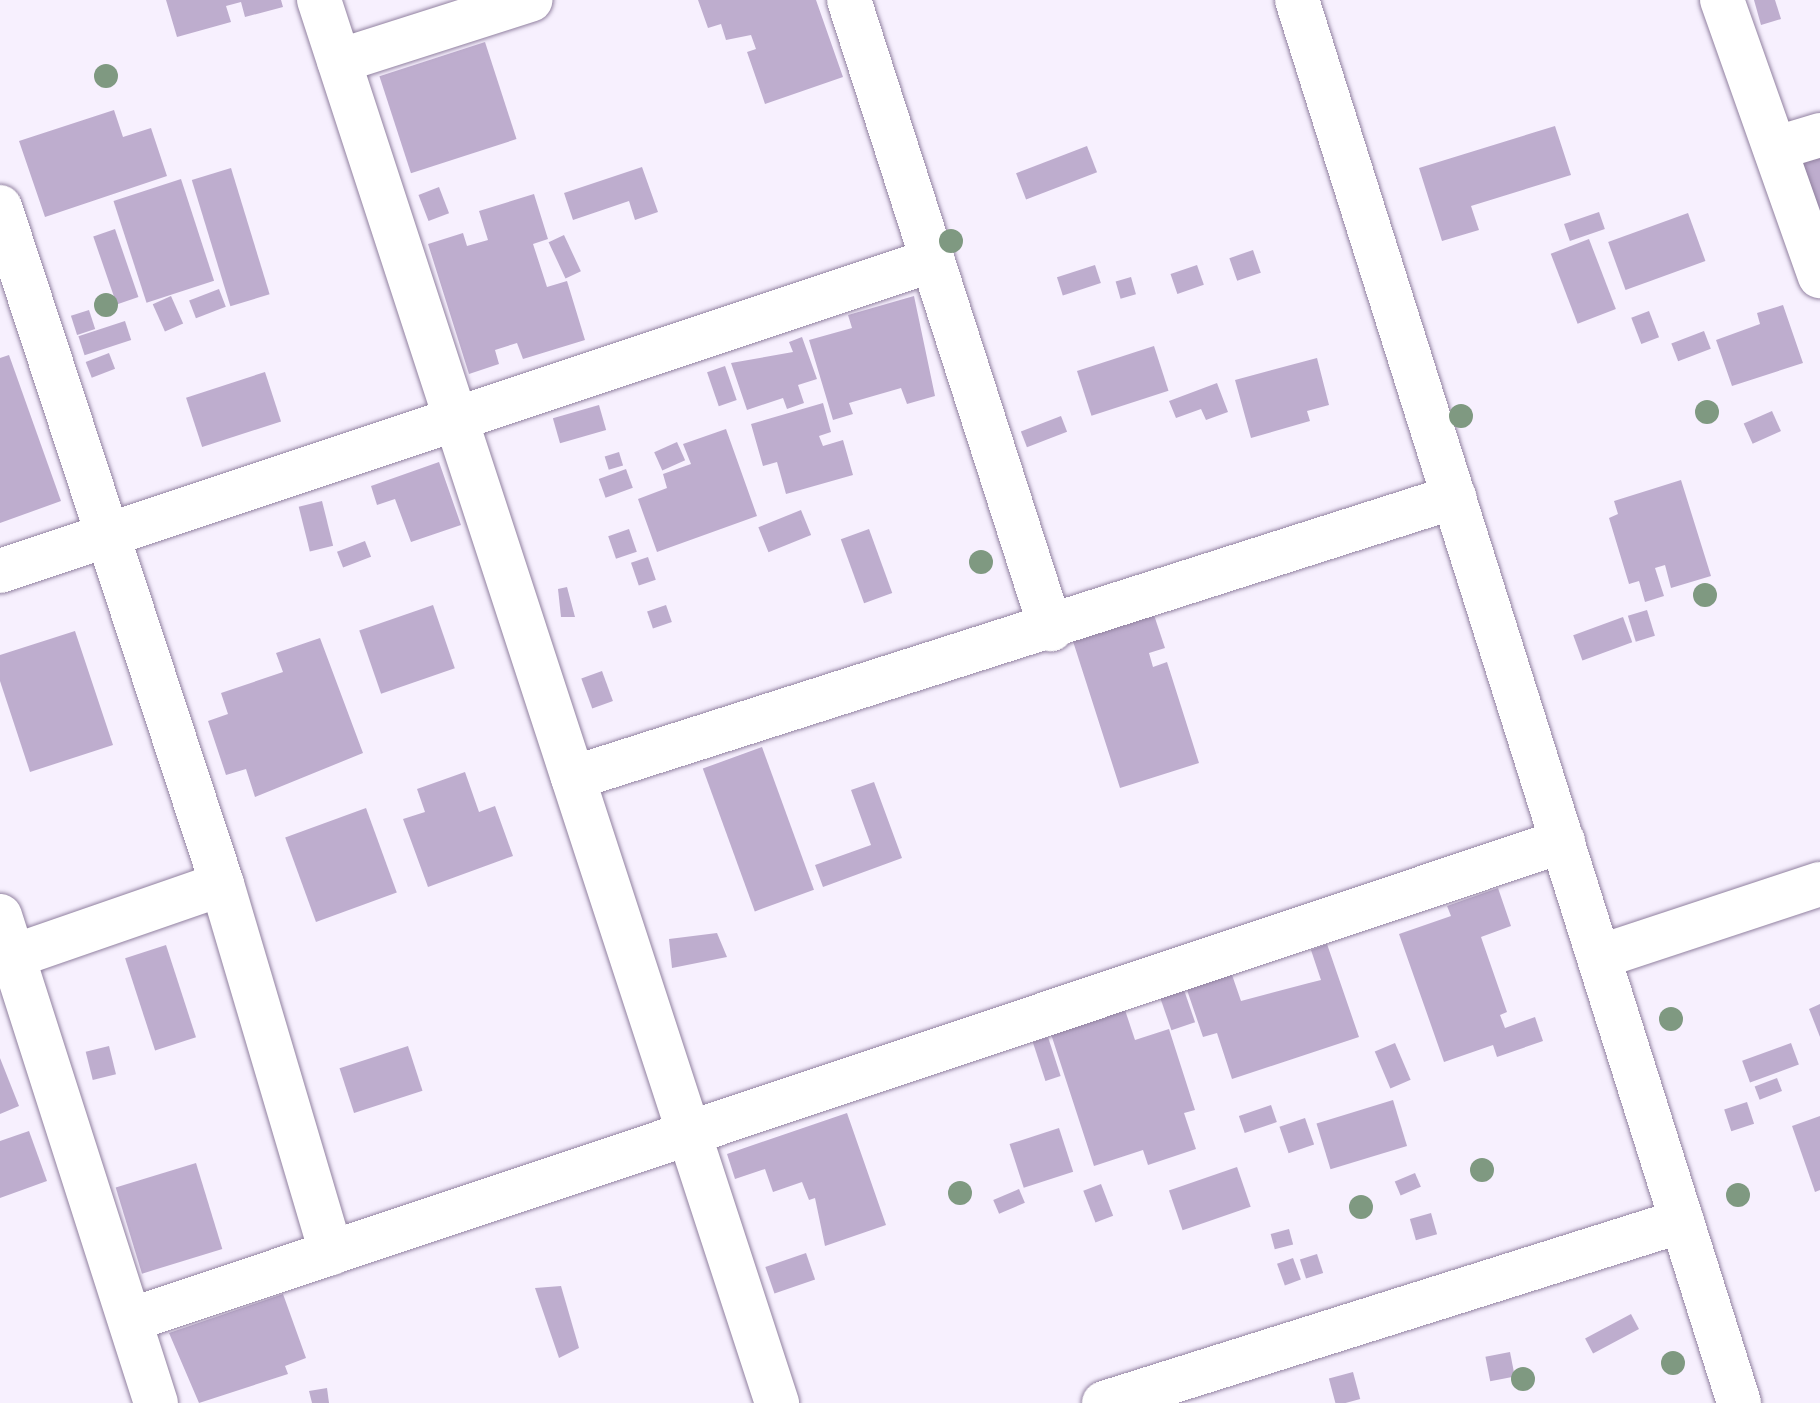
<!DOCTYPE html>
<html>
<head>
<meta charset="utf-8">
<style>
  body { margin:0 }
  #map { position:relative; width:1820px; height:1403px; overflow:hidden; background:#f7f0fe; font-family:"PT Sans",sans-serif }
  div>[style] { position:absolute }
  .building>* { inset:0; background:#beadce; transform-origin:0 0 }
  .roads { filter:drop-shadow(0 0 2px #9181a0) drop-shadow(0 0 2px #9181a0) }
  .minor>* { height:44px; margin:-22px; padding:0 22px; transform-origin:22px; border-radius:22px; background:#fff }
  .trees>* { width:24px; height:24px; margin:-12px; border-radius:50%; background:#7f9981 }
  span { translate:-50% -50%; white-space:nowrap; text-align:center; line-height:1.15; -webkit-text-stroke:7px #fff; paint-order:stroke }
</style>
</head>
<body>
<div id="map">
  <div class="building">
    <div style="clip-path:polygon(166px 0,281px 0,283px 7px,245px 17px,241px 2px,226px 6px,231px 22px,177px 37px)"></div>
    <div style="clip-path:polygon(698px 0,816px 0,843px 77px,765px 104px,747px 52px,756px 49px,751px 35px,726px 40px,721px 24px,708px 28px)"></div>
    <div style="clip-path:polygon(1754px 0,1775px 0,1781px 19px,1761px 25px)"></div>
    <div style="left:485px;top:42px;width:102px;height:111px;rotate:72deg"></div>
    <div style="clip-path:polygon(114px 110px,123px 137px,151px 128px,167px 176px,45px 217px,19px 141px)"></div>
    <div style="clip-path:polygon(1555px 126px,1571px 175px,1471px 206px,1479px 230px,1442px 241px,1419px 168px)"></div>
    <div style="left:1087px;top:146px;width:28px;height:76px;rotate:69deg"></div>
    <div style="clip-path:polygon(1820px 150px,1820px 220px,1798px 157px)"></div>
    <div style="clip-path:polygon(642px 167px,658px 212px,635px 220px,629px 201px,573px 220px,564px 193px)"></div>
    <div style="left:231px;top:168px;width:132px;height:41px;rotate:73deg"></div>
    <div style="left:181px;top:179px;width:107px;height:71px;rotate:72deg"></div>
    <div style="left:439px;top:187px;width:28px;height:22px;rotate:69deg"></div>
    <div style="clip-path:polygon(534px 194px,548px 239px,533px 244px,547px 287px,567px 281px,585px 340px,523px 359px,517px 343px,495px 350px,499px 364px,469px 374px,428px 244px,463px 233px,467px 246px,488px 240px,479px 211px)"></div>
    <div style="left:1599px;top:212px;width:18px;height:37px;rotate:71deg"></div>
    <div style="left:1688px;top:213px;width:51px;height:85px;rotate:70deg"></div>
    <div style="left:115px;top:229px;width:72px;height:23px;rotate:71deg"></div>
    <div style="left:564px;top:235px;width:40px;height:17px;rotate:65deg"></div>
    <div style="left:1589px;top:239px;width:75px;height:41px;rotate:69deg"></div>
    <div style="left:1253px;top:250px;width:24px;height:25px;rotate:71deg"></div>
    <div style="left:1095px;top:265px;width:19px;height:40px;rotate:72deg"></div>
    <div style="left:1197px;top:265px;width:21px;height:28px;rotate:71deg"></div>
    <div style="left:1131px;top:277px;width:18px;height:16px;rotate:74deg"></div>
    <div style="left:219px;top:289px;width:19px;height:32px;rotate:69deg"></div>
    <div style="left:171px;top:296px;width:30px;height:20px;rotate:66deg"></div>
    <div style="clip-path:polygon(914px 296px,935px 396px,907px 404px,901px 388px,849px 403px,853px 414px,833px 420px,809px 340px,852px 328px,848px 315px)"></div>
    <div style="clip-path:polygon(1783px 305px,1803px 363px,1732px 386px,1716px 340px,1760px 324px,1757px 313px)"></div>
    <div style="left:89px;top:310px;width:20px;height:19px;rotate:72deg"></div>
    <div style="left:1649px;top:311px;width:28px;height:19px;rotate:69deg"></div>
    <div style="left:125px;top:321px;width:20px;height:49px;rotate:72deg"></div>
    <div style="left:1704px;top:331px;width:19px;height:35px;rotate:69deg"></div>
    <div style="clip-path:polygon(802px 337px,817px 379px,798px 385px,804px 403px,787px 409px,783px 398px,747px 410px,731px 363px,793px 352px,789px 342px)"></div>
    <div style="left:1154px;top:346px;width:47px;height:81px;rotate:72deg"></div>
    <div style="left:109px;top:353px;width:17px;height:25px;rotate:69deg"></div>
    <div style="clip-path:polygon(9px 355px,61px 501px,0 523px,0 358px)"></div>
    <div style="clip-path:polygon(1317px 358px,1329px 405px,1307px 411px,1310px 421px,1251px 438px,1235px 380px)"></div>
    <div style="left:725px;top:366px;width:36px;height:19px;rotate:71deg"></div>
    <div style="left:265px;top:372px;width:52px;height:83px;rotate:72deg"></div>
    <div style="clip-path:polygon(1217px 383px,1228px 412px,1206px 420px,1201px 409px,1176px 418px,1169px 401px)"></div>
    <div style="clip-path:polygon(823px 403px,831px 432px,819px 436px,823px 446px,843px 440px,853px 475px,786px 494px,777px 462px,763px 466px,751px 424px)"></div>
    <div style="left:599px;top:405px;width:26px;height:48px;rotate:74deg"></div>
    <div style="left:1772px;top:411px;width:22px;height:31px;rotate:66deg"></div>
    <div style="left:1061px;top:416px;width:17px;height:43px;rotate:69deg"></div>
    <div style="clip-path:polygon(726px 429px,757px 516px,657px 552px,638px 499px,667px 488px,663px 474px,691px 464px,683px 444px)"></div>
    <div style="left:677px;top:442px;width:20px;height:25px;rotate:66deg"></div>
    <div style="left:619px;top:452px;width:14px;height:15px;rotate:73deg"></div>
    <div style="clip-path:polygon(439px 462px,461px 525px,411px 542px,395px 499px,377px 505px,371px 486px)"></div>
    <div style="left:626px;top:469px;width:20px;height:29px;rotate:70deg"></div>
    <div style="clip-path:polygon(1681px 480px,1711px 576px,1671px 588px,1665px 565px,1655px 568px,1664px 596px,1645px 602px,1639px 581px,1629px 584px,1609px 518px,1618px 514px,1614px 501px)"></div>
    <div style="left:322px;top:501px;width:46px;height:24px;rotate:76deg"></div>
    <div style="left:801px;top:510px;width:27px;height:46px;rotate:68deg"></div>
    <div style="left:629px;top:529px;width:24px;height:22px;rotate:71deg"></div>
    <div style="left:869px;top:529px;width:68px;height:30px;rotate:70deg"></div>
    <div style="left:365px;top:541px;width:17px;height:30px;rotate:69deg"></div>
    <div style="left:648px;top:557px;width:24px;height:18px;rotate:71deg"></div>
    <div style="clip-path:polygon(567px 587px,575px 617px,561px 617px,558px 589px)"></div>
    <div style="left:433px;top:605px;width:67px;height:78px;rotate:71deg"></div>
    <div style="left:666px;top:605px;width:18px;height:20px;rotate:71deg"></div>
    <div style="clip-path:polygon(1152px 609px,1165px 648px,1149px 653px,1153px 667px,1167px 662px,1199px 763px,1120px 788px,1071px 635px)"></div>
    <div style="left:1647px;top:610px;width:27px;height:20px;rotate:73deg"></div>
    <div style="left:1623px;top:617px;width:27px;height:53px;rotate:70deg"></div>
    <div style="clip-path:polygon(75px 631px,113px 745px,30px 772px,0 681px,0 655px)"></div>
    <div style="clip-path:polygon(320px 638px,363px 753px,255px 797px,246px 769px,226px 775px,208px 721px,228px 714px,221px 693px,283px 672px,276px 653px)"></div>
    <div style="left:602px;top:671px;width:32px;height:22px;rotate:70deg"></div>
    <div style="left:762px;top:747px;width:152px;height:63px;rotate:70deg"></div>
    <div style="clip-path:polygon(465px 772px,479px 812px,495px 806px,513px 856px,428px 887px,403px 819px,425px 812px,417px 789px)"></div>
    <div style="clip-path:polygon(874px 782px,902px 858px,823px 887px,815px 865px,871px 845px,851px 790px)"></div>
    <div style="left:366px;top:808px;width:90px;height:86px;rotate:70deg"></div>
    <div style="clip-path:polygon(1498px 888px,1511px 926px,1481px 937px,1507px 1012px,1500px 1015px,1505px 1028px,1535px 1017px,1543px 1041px,1497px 1057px,1493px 1045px,1444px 1062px,1399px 934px,1451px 916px,1447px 906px)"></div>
    <div style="clip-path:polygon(717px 933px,727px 957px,672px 968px,669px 939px)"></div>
    <div style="clip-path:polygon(1327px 944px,1359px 1037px,1232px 1079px,1217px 1033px,1203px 1037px,1186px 987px,1231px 972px,1241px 1001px,1309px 983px,1321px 980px,1311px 950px)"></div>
    <div style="left:166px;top:945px;width:97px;height:43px;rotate:72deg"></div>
    <div style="left:1184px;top:990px;width:34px;height:25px;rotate:71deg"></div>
    <div style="clip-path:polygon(1123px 1004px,1135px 1040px,1169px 1029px,1195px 1110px,1184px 1113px,1196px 1149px,1148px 1165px,1143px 1150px,1094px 1166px,1049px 1028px)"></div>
    <div style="clip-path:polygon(1820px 1004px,1820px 1037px,1809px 1009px)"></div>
    <div style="left:1048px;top:1037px;width:41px;height:16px;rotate:72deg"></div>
    <div style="left:1395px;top:1043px;width:40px;height:22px;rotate:67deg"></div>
    <div style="left:1791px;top:1043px;width:23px;height:52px;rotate:70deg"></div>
    <div style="left:109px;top:1046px;width:29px;height:24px;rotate:76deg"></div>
    <div style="left:408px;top:1046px;width:47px;height:72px;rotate:72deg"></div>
    <div style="clip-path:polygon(0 1058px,19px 1106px,0 1114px)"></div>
    <div style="left:1777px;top:1078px;width:14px;height:24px;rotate:69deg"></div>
    <div style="left:1393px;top:1100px;width:48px;height:80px;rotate:73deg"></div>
    <div style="left:1747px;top:1102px;width:23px;height:24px;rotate:72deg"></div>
    <div style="left:1271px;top:1105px;width:18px;height:34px;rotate:71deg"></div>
    <div style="clip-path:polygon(847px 1113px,886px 1225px,825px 1246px,815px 1198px,809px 1200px,802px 1182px,773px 1192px,765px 1169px,735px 1179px,727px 1154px)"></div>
    <div style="clip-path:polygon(1820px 1116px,1820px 1190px,1815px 1192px,1792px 1126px)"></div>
    <div style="left:1305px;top:1118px;width:28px;height:27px;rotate:71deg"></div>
    <div style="left:1059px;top:1128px;width:46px;height:52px;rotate:72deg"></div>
    <div style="clip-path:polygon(29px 1131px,47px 1181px,0 1198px,0 1141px)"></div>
    <div style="left:196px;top:1163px;width:90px;height:84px;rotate:73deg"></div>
    <div style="left:1237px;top:1167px;width:42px;height:72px;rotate:71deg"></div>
    <div style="left:1415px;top:1173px;width:15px;height:22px;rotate:67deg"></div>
    <div style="left:1101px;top:1184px;width:34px;height:19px;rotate:69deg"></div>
    <div style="left:1019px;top:1189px;width:15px;height:28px;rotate:67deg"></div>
    <div style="left:1431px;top:1213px;width:22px;height:22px;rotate:74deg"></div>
    <div style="left:1289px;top:1229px;width:16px;height:19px;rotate:75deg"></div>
    <div style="left:806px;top:1253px;width:28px;height:43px;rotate:71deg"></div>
    <div style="left:1317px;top:1254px;width:20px;height:18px;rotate:72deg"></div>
    <div style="left:1293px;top:1258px;width:23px;height:17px;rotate:70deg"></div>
    <div style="clip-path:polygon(561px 1286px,579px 1348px,559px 1358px,535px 1288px)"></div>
    <div style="clip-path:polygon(283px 1294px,306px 1358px,285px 1366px,288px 1374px,199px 1403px,169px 1333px)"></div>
    <div style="left:1631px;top:1314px;width:17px;height:52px;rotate:62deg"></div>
    <div style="left:1510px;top:1352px;width:25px;height:25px;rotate:79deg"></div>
    <div style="left:1353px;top:1372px;width:28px;height:25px;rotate:75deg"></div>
    <div style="clip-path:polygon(327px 1388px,329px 1403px,312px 1403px,309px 1391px)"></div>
  </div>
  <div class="roads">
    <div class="minor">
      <div style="left:319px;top:0;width:1476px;rotate:71.92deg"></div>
      <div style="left:849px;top:0;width:661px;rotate:72.2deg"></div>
      <div style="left:1297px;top:0;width:1471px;rotate:72.51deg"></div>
      <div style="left:1722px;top:0;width:293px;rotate:70.5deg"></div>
      <div style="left:339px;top:61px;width:201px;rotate:-17.7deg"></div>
      <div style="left:1777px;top:148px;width:45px;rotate:-16.8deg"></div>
      <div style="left:0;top:207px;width:712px;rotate:71.84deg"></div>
      <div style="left:222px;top:884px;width:385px;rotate:73.5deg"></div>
      <div style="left:0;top:571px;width:983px;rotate:-18.43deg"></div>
      <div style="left:573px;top:778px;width:925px;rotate:-17.69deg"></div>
      <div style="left:0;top:916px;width:511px;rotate:72.24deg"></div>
      <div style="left:1599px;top:957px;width:233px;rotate:-18.3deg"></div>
      <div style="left:0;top:961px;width:235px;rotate:-19.1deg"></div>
      <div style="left:130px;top:1320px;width:1511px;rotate:-18.48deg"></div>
      <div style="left:1104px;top:1403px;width:606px;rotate:-17.48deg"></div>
    </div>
  </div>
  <div class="trees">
    <div style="left:106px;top:76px"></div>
    <div style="left:951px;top:241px"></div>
    <div style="left:106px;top:305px"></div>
    <div style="left:1707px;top:412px"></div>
    <div style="left:1461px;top:416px"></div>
    <div style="left:981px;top:562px"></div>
    <div style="left:1705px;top:595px"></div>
    <div style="left:1671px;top:1019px"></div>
    <div style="left:1482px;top:1170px"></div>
    <div style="left:960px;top:1193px"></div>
    <div style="left:1738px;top:1195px"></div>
    <div style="left:1361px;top:1207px"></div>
    <div style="left:1673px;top:1363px"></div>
    <div style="left:1523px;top:1379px"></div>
  </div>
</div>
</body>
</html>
